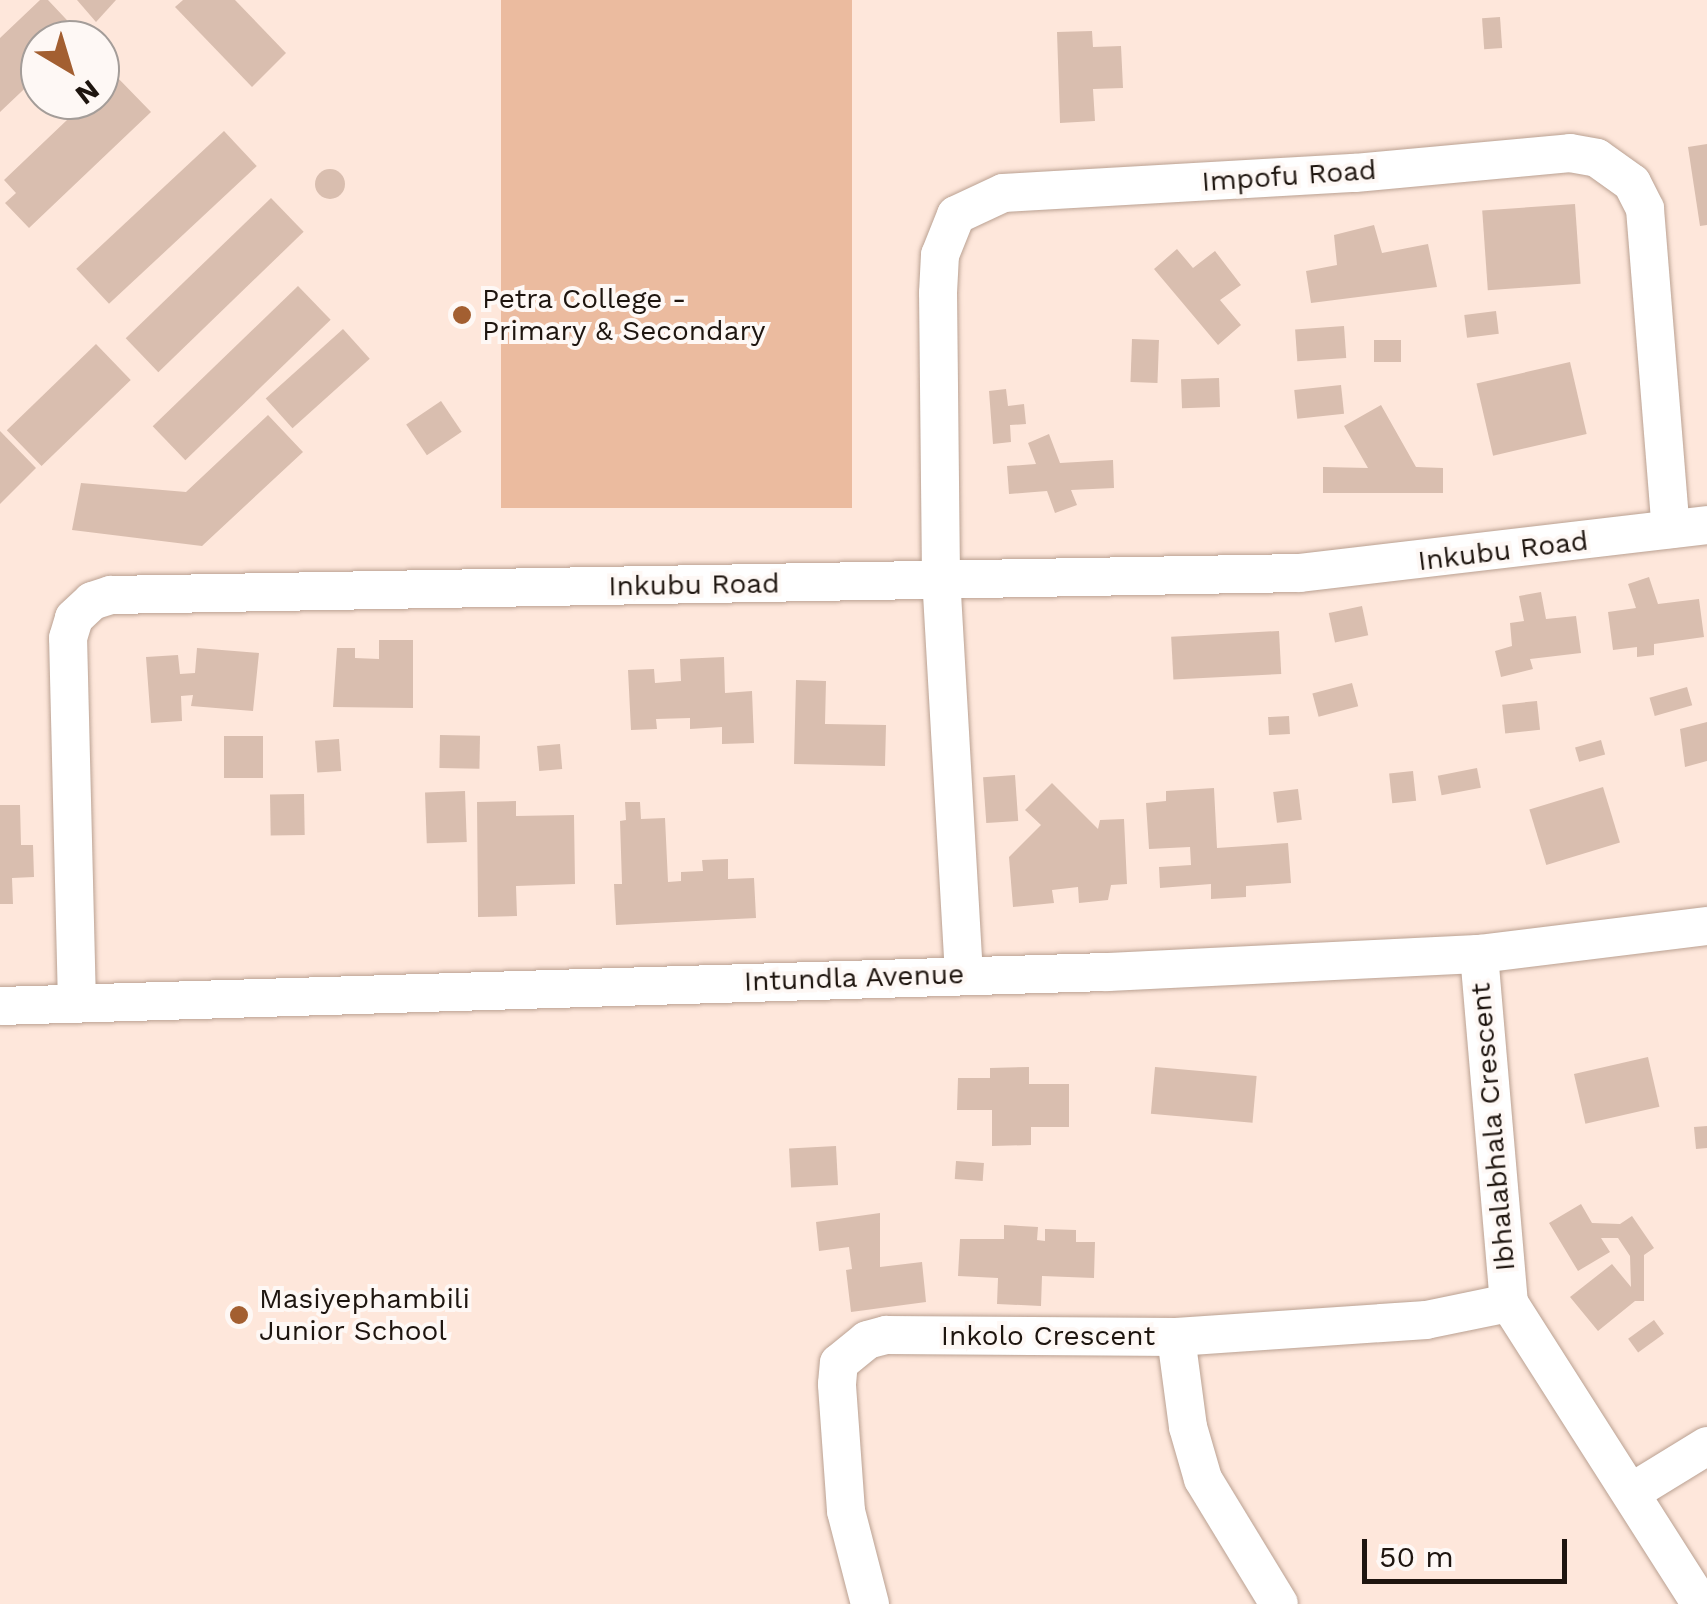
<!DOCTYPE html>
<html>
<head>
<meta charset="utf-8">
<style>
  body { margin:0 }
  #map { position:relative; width:1707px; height:1604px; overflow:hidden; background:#fee7db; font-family:"Work Sans",sans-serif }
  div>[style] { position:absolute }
  .green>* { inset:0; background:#ebbb9f; transform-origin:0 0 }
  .building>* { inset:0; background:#d9beaf; transform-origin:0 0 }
  .round { border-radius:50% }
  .roads { filter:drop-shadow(0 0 2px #baa192) drop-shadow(0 0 2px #baa192) }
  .minor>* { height:38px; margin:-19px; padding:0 19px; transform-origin:19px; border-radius:19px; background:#fff }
  .dots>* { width:28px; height:28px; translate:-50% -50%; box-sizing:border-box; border:5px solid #fef8f5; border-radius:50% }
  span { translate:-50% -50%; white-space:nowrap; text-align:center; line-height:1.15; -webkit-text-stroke:8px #fef8f5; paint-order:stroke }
  .street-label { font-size:28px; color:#1e150f }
  .poi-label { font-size:28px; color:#1e150f }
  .left { translate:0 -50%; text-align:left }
  .north { position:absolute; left:20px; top:20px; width:100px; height:100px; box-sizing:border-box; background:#fef8f5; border:2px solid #a49d99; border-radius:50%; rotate:142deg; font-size:28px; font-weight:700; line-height:40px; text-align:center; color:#1e150f }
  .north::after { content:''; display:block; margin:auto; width:35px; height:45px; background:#a35f31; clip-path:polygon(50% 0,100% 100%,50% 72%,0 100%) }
  .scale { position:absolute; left:1362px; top:1539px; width:205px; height:45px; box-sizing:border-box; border:5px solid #1e150f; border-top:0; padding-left:12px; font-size:30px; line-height:35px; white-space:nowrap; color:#1e150f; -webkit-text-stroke:8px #fef8f5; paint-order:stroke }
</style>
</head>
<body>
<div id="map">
  <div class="green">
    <div style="left:501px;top:0;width:351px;height:508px"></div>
  </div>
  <div class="building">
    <div style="clip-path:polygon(40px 0,48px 0,81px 35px,75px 40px,40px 40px,40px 74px,0 112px,0 38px)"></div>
    <div style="clip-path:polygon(77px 0,116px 0,96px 22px)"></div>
    <div style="clip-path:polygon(183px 0,235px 0,286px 53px,252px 87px,175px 7px)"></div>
    <div style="left:1500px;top:17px;width:31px;height:18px;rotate:86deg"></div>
    <div style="clip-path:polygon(1092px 31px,1093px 47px,1121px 46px,1123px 88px,1093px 89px,1095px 121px,1060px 123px,1057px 32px)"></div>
    <div style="clip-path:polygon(115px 75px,151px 112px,29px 228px,5px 203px,16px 193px,4px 180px,88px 100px,100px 100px,100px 89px)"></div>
    <div style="left:224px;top:131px;width:48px;height:202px;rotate:47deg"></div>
    <div style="clip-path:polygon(1707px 144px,1707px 225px,1700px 226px,1688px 147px)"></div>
    <div class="round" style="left:315px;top:169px;width:30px;height:30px"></div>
    <div style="left:271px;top:198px;width:47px;height:202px;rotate:46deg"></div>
    <div style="left:1575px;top:204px;width:80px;height:93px;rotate:86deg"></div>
    <div style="clip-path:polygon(1374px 225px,1382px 253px,1428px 244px,1437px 287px,1311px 303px,1306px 271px,1337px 265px,1334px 235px)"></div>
    <div style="clip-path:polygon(1177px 249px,1193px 268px,1215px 251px,1241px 285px,1220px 300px,1241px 325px,1218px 345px,1154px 269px)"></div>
    <div style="left:298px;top:286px;width:47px;height:202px;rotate:46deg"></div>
    <div style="left:1496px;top:311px;width:23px;height:32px;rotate:83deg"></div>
    <div style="left:1344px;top:326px;width:32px;height:49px;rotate:86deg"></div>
    <div style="left:343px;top:329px;width:40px;height:104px;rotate:48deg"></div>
    <div style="left:1132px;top:339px;width:27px;height:43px;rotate:2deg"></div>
    <div style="left:1401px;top:340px;width:22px;height:27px;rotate:90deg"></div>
    <div style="left:96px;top:344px;width:50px;height:124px;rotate:46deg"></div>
    <div style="left:1570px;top:362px;width:74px;height:96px;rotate:77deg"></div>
    <div style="left:1219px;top:378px;width:29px;height:38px;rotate:88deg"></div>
    <div style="left:1341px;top:385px;width:29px;height:47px;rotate:84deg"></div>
    <div style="clip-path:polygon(1006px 389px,1008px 406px,1024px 404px,1026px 424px,1010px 425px,1011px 442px,993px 444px,989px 391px)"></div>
    <div style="left:441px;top:401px;width:37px;height:42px;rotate:56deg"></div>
    <div style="clip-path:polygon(1381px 405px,1416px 467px,1443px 468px,1443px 493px,1323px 493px,1323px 467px,1368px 468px,1344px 426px)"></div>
    <div style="clip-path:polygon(268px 415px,303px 452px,202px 546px,72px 530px,81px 483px,186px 492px)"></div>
    <div style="clip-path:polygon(0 431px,36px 468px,0 504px)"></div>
    <div style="clip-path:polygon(1049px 434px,1060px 463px,1113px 460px,1114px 488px,1071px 490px,1077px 505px,1055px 513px,1047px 491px,1009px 494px,1007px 466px,1036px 464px,1028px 443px)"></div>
    <div style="clip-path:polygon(1649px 577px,1658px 604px,1699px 599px,1704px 637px,1654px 644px,1654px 655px,1637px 657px,1637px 647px,1613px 650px,1608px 612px,1636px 608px,1628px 584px)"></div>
    <div style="clip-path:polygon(1541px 592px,1546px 619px,1576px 616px,1581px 653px,1530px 659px,1533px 669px,1501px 677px,1495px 651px,1512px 646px,1510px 623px,1524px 621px,1519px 596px)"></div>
    <div style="left:1362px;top:606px;width:30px;height:34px;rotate:78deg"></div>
    <div style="left:1279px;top:631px;width:43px;height:108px;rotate:87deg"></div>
    <div style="clip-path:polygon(379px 640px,413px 640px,413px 708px,333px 707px,337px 648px,355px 648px,355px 658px,379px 659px)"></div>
    <div style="clip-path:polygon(197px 648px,259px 653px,253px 711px,191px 706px,193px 695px,181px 696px,182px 721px,151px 723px,146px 657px,178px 655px,180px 674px,195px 673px)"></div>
    <div style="clip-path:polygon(724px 657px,725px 693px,752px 691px,754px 743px,722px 744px,722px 727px,690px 729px,690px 718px,656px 719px,657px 729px,631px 730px,628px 670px,654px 669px,655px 683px,681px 681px,680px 659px)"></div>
    <div style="clip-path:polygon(796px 680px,826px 681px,825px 724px,886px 725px,885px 766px,794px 764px)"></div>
    <div style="left:1352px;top:683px;width:24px;height:41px;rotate:75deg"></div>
    <div style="left:1687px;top:687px;width:19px;height:39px;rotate:74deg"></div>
    <div style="left:1537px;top:701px;width:29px;height:35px;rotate:84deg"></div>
    <div style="left:1289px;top:716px;width:18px;height:21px;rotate:87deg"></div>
    <div style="clip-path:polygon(1707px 722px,1707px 761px,1685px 767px,1680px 729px)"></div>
    <div style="left:440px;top:735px;width:40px;height:33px;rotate:1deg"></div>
    <div style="left:263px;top:736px;width:42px;height:39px;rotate:90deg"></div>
    <div style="left:339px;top:739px;width:32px;height:24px;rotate:86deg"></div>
    <div style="left:1601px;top:740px;width:15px;height:27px;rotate:74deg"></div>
    <div style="left:560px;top:744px;width:25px;height:23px;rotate:85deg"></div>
    <div style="left:1477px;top:768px;width:20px;height:40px;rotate:79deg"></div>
    <div style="left:1413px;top:771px;width:30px;height:24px;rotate:84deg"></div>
    <div style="left:1015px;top:775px;width:46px;height:32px;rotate:86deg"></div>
    <div style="clip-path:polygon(1052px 783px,1098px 829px,1100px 820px,1124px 819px,1127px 884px,1111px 885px,1108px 900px,1079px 903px,1078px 887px,1052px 890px,1054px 903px,1013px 907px,1009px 857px,1041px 825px,1025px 810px)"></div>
    <div style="left:1603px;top:787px;width:58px;height:77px;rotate:73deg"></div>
    <div style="clip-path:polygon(1214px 788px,1217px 848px,1288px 843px,1291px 883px,1246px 886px,1246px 897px,1211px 899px,1211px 884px,1160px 888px,1159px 867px,1191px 865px,1190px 847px,1149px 849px,1146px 803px,1166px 801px,1166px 791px)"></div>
    <div style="left:1298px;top:789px;width:31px;height:25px;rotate:83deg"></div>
    <div style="left:465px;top:791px;width:51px;height:40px;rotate:88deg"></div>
    <div style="left:304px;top:794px;width:41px;height:34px;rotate:89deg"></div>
    <div style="clip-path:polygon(516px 801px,516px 816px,574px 815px,575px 884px,516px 886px,517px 916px,478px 917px,477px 802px)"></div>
    <div style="clip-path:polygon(625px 802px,640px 802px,641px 819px,665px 818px,668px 882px,681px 881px,681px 872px,703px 871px,702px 860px,728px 859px,728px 879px,754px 878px,756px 918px,616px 925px,614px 884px,622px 884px,620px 821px,626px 820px)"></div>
    <div style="clip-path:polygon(0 805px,20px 805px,21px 845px,33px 845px,34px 877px,12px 878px,13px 904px,0 904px)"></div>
    <div style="left:1648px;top:1057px;width:51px;height:76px;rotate:77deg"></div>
    <div style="clip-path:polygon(1029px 1067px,1029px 1084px,1069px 1084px,1069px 1127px,1031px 1127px,1031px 1145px,992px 1146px,992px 1110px,957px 1110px,958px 1078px,990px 1078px,990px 1068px)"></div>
    <div style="left:1155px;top:1067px;width:102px;height:47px;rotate:5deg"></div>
    <div style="clip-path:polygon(1707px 1126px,1707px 1148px,1696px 1149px,1694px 1127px)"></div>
    <div style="left:836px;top:1146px;width:39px;height:47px;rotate:87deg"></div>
    <div style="left:956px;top:1161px;width:28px;height:18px;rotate:4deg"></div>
    <div style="clip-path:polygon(1581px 1204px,1592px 1223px,1620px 1224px,1632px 1216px,1654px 1248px,1644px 1255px,1644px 1301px,1635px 1301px,1598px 1331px,1570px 1297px,1612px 1264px,1631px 1287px,1630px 1256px,1618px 1238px,1601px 1238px,1610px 1252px,1578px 1271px,1549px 1223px)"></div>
    <div style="clip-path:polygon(880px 1213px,880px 1267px,922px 1262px,926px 1302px,851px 1312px,846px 1270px,852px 1269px,849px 1247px,819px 1251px,816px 1222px)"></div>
    <div style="clip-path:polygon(1004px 1225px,1038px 1227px,1037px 1240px,1045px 1241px,1045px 1229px,1076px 1230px,1076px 1242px,1095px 1242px,1094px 1278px,1042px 1276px,1041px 1306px,997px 1304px,998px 1278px,958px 1276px,960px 1239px,1004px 1239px)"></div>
    <div style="left:1654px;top:1320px;width:17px;height:32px;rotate:54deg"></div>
  </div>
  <div class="roads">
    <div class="minor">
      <div style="left:1479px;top:954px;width:350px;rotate:85.1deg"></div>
      <div style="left:1509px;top:1303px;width:357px;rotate:57.5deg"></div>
      <div style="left:964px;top:975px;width:399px;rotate:-93.3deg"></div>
      <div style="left:941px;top:577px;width:284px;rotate:-90.6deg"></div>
      <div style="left:938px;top:293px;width:38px;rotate:-87deg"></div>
      <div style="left:940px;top:255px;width:43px;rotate:-68.2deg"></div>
      <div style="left:956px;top:215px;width:52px;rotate:-25.1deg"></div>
      <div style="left:1003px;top:193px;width:353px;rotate:-3.3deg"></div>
      <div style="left:1355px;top:173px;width:216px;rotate:-5.3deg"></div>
      <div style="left:1570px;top:153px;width:27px;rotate:10deg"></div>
      <div style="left:1597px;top:158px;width:43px;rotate:35.5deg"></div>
      <div style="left:1632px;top:183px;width:29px;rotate:63deg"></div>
      <div style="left:1645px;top:209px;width:321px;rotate:85.4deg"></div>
      <div style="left:77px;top:1004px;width:366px;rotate:-91.4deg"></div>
      <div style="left:68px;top:638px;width:21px;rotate:-73deg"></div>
      <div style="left:74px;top:618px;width:25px;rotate:-43deg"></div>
      <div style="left:92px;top:601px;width:20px;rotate:-18deg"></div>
      <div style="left:111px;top:595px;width:1189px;rotate:-1.06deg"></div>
      <div style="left:1300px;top:573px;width:410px;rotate:-6.7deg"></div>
      <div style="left:0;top:1006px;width:1108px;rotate:-1.76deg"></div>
      <div style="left:1107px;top:972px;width:372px;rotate:-2.8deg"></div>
      <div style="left:1479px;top:954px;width:230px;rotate:-7deg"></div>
      <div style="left:1176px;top:1337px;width:91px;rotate:82.4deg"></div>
      <div style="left:1188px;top:1427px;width:54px;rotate:73.9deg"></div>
      <div style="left:1203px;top:1479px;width:146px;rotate:58.7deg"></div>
      <div style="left:1632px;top:1492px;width:88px;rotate:-31.5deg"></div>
      <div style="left:870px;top:1604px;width:96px;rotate:-104.5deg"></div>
      <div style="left:846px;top:1511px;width:127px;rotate:-94.1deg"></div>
      <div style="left:837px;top:1384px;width:21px;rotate:-85deg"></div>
      <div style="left:839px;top:1363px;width:36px;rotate:-39deg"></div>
      <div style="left:867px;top:1340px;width:20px;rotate:-15deg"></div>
      <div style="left:886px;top:1335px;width:290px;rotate:0.4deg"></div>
      <div style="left:1176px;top:1337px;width:251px;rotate:-3.9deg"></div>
      <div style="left:1426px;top:1320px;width:85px;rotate:-11.6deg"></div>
    </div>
  </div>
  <div class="dots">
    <div style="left:462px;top:315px;background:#a35f31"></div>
    <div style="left:239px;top:1315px;background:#a35f31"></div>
  </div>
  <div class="street-label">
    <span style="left:1289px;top:176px;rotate:-4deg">Impofu Road</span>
    <span style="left:1503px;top:551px;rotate:-7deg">Inkubu Road</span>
    <span style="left:694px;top:585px;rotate:-1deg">Inkubu Road</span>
    <span style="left:854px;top:978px;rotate:-2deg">Intundla Avenue</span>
    <span style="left:1493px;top:1127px;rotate:-95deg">Ibhalabhala Crescent</span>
    <span style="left:1048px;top:1336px">Inkolo Crescent</span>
  </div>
  <div class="poi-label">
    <span class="left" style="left:482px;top:315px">Petra College -<br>Primary &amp; Secondary</span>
    <span class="left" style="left:259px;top:1315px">Masiyephambili<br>Junior School</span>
  </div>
  <div class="north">N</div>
  <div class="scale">50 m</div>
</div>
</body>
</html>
